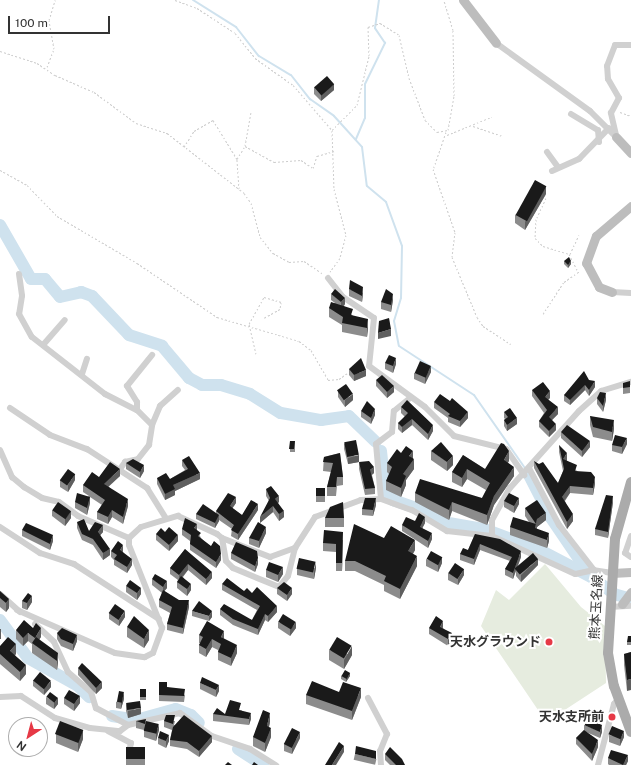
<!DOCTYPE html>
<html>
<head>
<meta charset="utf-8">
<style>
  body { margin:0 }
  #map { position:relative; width:631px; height:765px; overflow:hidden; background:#fff; font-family:"Public Sans","Noto Sans JP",sans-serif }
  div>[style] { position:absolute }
  .green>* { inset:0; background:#e6ecdf }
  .stream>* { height:2px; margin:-1px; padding:0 1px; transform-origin:1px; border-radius:1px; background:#cfe2ee }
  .river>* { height:12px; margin:-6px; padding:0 6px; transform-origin:6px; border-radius:6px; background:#cfe2ee }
  .path>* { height:1px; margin-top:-0.5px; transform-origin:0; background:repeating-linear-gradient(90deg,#cdcdcd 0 2px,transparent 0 4px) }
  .street>* { height:6px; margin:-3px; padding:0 3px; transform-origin:3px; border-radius:3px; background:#d0d0d0 }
  .secondary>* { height:9px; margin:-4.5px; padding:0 4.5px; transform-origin:4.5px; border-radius:4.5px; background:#bdbdbd }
  .primary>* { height:10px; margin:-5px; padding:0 5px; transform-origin:5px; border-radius:5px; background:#ababab }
  .wall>* { inset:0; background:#8c8c8c; transform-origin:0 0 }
  .shaded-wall>* { inset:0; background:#5f5f5f; transform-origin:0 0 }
  .building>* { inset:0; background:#1a1a1a; transform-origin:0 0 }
  .dots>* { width:11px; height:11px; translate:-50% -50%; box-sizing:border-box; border:2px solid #fff; border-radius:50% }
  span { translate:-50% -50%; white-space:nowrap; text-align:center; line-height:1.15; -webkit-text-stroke:4px #fff; paint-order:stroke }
  .street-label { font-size:13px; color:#333 }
  .poi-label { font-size:13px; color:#333; font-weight:700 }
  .right { translate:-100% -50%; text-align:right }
  .north { position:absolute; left:8px; top:717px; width:40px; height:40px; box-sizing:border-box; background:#fff; border:1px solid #adadad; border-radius:50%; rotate:216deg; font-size:11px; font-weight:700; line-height:16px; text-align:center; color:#333 }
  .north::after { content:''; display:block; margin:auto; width:14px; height:18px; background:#e63946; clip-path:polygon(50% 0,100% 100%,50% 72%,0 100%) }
  .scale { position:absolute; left:8px; top:16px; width:102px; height:18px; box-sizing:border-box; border:2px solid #333; border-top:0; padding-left:5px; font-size:12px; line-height:14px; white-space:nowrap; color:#333; -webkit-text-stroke:3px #fff; paint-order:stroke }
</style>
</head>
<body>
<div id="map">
  <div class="green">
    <div style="clip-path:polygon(545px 564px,581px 607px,605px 626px,606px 683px,554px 717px,538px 710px,481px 626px,496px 590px,509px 600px)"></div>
  </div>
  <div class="stream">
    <div style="left:193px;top:0;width:51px;rotate:32.1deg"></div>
    <div style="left:236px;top:27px;width:37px;rotate:52deg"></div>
    <div style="left:259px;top:56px;width:37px;rotate:31deg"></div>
    <div style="left:291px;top:75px;width:31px;rotate:52deg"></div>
    <div style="left:310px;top:99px;width:29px;rotate:35deg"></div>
    <div style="left:334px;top:116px;width:42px;rotate:47.9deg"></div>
    <div style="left:362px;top:147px;width:39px;rotate:83deg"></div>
    <div style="left:367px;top:186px;width:25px;rotate:40deg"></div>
    <div style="left:386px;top:202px;width:47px;rotate:70deg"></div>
    <div style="left:402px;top:246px;width:52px;rotate:91.1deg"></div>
    <div style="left:401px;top:298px;width:24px;rotate:107deg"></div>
    <div style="left:394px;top:321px;width:25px;rotate:79deg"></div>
    <div style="left:399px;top:346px;width:90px;rotate:33.2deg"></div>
    <div style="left:474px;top:395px;width:89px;rotate:55.1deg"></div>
    <div style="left:356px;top:139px;width:23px;rotate:-67deg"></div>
    <div style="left:365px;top:118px;width:34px;rotate:-90deg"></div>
    <div style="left:365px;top:84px;width:46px;rotate:-64deg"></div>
    <div style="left:385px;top:43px;width:18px;rotate:-124deg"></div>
    <div style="left:375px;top:28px;width:28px;rotate:-82deg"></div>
  </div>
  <div class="river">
    <div style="left:0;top:225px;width:62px;rotate:60.1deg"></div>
    <div style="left:31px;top:279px;width:14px"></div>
    <div style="left:45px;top:279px;width:23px;rotate:50deg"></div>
    <div style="left:60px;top:297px;width:22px;rotate:-13deg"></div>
    <div style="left:81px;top:292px;width:12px;rotate:20deg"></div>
    <div style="left:92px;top:296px;width:54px;rotate:46.5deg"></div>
    <div style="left:129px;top:335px;width:35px;rotate:18deg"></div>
    <div style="left:162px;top:346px;width:42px;rotate:49.8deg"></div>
    <div style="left:189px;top:378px;width:15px;rotate:28deg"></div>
    <div style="left:202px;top:385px;width:19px"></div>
    <div style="left:221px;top:385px;width:30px;rotate:17deg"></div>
    <div style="left:250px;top:394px;width:36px;rotate:32deg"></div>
    <div style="left:281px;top:413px;width:41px;rotate:9.9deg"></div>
    <div style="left:321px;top:420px;width:28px;rotate:-8deg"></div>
    <div style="left:349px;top:416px;width:37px;rotate:44deg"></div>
    <div style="left:381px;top:451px;width:38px;rotate:84deg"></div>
    <div style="left:385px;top:489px;width:14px;rotate:54deg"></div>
    <div style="left:393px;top:500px;width:31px;rotate:19deg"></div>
    <div style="left:422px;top:510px;width:24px;rotate:30deg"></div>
    <div style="left:443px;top:522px;width:42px;rotate:9.7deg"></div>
    <div style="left:484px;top:529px;width:58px;rotate:20.3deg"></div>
    <div style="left:538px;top:549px;width:62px;rotate:27.8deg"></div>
    <div style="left:593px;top:578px;width:26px;rotate:37deg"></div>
    <div style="left:614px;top:594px;width:18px;rotate:16deg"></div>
    <div style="left:529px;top:475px;width:48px;rotate:62.9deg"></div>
    <div style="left:551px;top:518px;width:68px;rotate:55.8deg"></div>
    <div style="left:0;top:620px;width:47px;rotate:53.6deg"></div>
    <div style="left:28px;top:658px;width:57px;rotate:29.2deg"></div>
    <div style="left:78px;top:686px;width:16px;rotate:45deg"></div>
    <div style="left:112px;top:716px;width:24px;rotate:9deg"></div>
    <div style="left:136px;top:720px;width:41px;rotate:-15.4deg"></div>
    <div style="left:176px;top:709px;width:16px;rotate:22deg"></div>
    <div style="left:191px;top:715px;width:11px;rotate:45deg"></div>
    <div style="left:238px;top:749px;width:30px;rotate:33deg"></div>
  </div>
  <div class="path">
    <div style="left:175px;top:0;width:23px;rotate:20deg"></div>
    <div style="left:197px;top:8px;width:45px;rotate:33.3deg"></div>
    <div style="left:235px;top:33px;width:32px;rotate:51deg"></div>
    <div style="left:255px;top:58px;width:47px;rotate:35.4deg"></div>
    <div style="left:293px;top:85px;width:60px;rotate:49.1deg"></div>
    <div style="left:332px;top:130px;width:59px;rotate:88.1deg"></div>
    <div style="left:334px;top:189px;width:48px;rotate:75.4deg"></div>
    <div style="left:346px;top:235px;width:24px;rotate:105deg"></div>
    <div style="left:340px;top:258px;width:17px;rotate:126deg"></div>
    <div style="left:0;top:51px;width:39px;rotate:18deg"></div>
    <div style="left:37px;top:63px;width:22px;rotate:34deg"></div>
    <div style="left:55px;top:75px;width:43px;rotate:23.6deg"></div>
    <div style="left:94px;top:92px;width:52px;rotate:36.4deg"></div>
    <div style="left:136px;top:123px;width:33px;rotate:18deg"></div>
    <div style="left:167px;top:133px;width:98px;rotate:37.9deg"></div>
    <div style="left:244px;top:193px;width:12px;rotate:55deg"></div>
    <div style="left:251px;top:203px;width:35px;rotate:75deg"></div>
    <div style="left:260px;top:237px;width:21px;rotate:51deg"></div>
    <div style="left:273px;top:253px;width:18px;rotate:29deg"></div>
    <div style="left:289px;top:262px;width:15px;rotate:-4deg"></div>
    <div style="left:304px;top:261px;width:23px;rotate:34deg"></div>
    <div style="left:47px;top:67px;width:19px;rotate:-69deg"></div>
    <div style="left:54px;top:49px;width:29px;rotate:-100deg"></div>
    <div style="left:49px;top:20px;width:21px;rotate:-73deg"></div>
    <div style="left:620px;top:112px;width:12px;rotate:20deg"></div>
    <div style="left:473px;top:126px;width:31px;rotate:19deg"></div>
    <div style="left:332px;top:130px;width:35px;rotate:-45deg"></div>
    <div style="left:357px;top:105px;width:50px;rotate:-76.2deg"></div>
    <div style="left:369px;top:56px;width:29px;rotate:-92deg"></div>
    <div style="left:368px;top:27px;width:13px;rotate:-18deg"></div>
    <div style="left:380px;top:23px;width:22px;rotate:32deg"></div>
    <div style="left:399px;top:35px;width:44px;rotate:76.9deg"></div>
    <div style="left:409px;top:78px;width:45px;rotate:69.1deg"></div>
    <div style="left:425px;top:120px;width:17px;rotate:45deg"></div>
    <div style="left:437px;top:132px;width:11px;rotate:-10deg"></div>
    <div style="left:448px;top:130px;width:35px;rotate:-80deg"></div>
    <div style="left:454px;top:96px;width:66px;rotate:-90.9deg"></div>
    <div style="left:453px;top:30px;width:31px;rotate:-107deg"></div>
    <div style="left:446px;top:132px;width:39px;rotate:109deg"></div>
    <div style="left:433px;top:169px;width:67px;rotate:70.8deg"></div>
    <div style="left:455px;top:232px;width:25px;rotate:97deg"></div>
    <div style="left:452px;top:257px;width:65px;rotate:67.4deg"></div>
    <div style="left:477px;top:317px;width:11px;rotate:56deg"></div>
    <div style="left:483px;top:326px;width:33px;rotate:33deg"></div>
    <div style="left:447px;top:135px;width:48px;rotate:-22.2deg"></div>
    <div style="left:245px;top:146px;width:33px;rotate:29deg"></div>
    <div style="left:274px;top:162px;width:27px;rotate:-4deg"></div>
    <div style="left:301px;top:160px;width:14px;rotate:34deg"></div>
    <div style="left:313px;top:168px;width:13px;rotate:-72deg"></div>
    <div style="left:317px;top:156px;width:19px;rotate:-16deg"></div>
    <div style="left:184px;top:147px;width:19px;rotate:-58deg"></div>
    <div style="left:194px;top:131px;width:22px;rotate:-30deg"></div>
    <div style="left:213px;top:120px;width:46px;rotate:58.4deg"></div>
    <div style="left:0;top:170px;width:31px;rotate:29deg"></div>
    <div style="left:27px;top:185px;width:43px;rotate:45.9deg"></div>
    <div style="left:57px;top:216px;width:93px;rotate:30.4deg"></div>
    <div style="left:137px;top:263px;width:97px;rotate:34deg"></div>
    <div style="left:217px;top:317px;width:85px;rotate:16.3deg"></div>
    <div style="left:299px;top:341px;width:15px;rotate:37deg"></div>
    <div style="left:311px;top:350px;width:34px;rotate:60deg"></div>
    <div style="left:328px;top:380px;width:11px;rotate:-5deg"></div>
    <div style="left:339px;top:379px;width:12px;rotate:-35deg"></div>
    <div style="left:239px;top:189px;width:30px;rotate:-94deg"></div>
    <div style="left:237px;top:159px;width:15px;rotate:-58deg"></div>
    <div style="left:245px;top:146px;width:35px;rotate:-80deg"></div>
    <div style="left:546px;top:198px;width:23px;rotate:115deg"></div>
    <div style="left:536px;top:219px;width:19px;rotate:93deg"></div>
    <div style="left:535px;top:238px;width:11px;rotate:45deg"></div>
    <div style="left:543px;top:246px;width:27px;rotate:17deg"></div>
    <div style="left:569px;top:254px;width:20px;rotate:63deg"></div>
    <div style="left:570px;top:254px;width:21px;rotate:-65deg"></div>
    <div style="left:543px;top:314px;width:38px;rotate:-57deg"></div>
    <div style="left:564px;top:282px;width:19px;rotate:-35deg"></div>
    <div style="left:256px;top:354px;width:31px;rotate:-103deg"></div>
    <div style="left:249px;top:324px;width:31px;rotate:-61deg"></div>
    <div style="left:264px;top:297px;width:18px;rotate:16deg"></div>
    <div style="left:281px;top:302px;width:7px;rotate:98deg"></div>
    <div style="left:280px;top:309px;width:18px;rotate:151deg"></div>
  </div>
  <div class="street">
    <div style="left:496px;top:43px;width:116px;rotate:35.9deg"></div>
    <div style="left:590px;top:111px;width:37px;rotate:45deg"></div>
    <div style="left:571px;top:114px;width:31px;rotate:31deg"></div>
    <div style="left:598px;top:130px;width:12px;rotate:85deg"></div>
    <div style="left:616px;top:135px;width:23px;rotate:-103deg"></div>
    <div style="left:611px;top:113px;width:17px;rotate:-62deg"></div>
    <div style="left:619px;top:98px;width:22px;rotate:-120deg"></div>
    <div style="left:608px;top:79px;width:13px;rotate:-94deg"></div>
    <div style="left:607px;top:66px;width:22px;rotate:-69deg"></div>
    <div style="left:615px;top:45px;width:16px"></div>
    <div style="left:547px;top:152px;width:19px;rotate:54deg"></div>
    <div style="left:552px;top:171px;width:30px;rotate:-24deg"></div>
    <div style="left:579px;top:159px;width:43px;rotate:-45.9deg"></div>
    <div style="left:19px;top:274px;width:22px;rotate:82deg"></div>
    <div style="left:22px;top:296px;width:18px;rotate:99deg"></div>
    <div style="left:19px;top:314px;width:26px;rotate:61deg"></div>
    <div style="left:32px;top:337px;width:93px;rotate:38deg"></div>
    <div style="left:105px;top:394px;width:36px;rotate:27deg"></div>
    <div style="left:328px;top:278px;width:24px;rotate:52deg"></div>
    <div style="left:343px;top:297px;width:37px;rotate:34deg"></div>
    <div style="left:374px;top:318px;width:48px;rotate:95.9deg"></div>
    <div style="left:369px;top:366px;width:69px;rotate:36.2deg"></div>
    <div style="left:425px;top:407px;width:41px;rotate:45deg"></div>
    <div style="left:454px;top:436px;width:54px;rotate:14deg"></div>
    <div style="left:506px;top:449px;width:32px;rotate:55deg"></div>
    <div style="left:612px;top:292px;width:19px;rotate:3deg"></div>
    <div style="left:43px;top:345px;width:33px;rotate:-49deg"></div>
    <div style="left:82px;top:374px;width:16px;rotate:-72deg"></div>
    <div style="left:10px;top:408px;width:48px;rotate:34deg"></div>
    <div style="left:50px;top:435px;width:40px;rotate:21deg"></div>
    <div style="left:87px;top:449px;width:72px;rotate:33deg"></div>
    <div style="left:147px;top:488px;width:36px;rotate:58deg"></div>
    <div style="left:152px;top:425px;width:21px;rotate:-135deg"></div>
    <div style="left:137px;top:410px;width:8px;rotate:-90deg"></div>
    <div style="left:137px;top:402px;width:19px;rotate:-122deg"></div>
    <div style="left:127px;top:386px;width:40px;rotate:-51deg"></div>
    <div style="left:0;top:450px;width:30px;rotate:66deg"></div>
    <div style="left:12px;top:477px;width:16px;rotate:40deg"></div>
    <div style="left:24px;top:487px;width:21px;rotate:31deg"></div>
    <div style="left:42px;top:498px;width:17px;rotate:13deg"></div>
    <div style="left:59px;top:502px;width:24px;rotate:36deg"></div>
    <div style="left:78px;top:516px;width:56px;rotate:23.3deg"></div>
    <div style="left:120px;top:469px;width:9px;rotate:-54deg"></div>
    <div style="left:125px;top:462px;width:13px;rotate:-13deg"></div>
    <div style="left:138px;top:459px;width:18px;rotate:-52deg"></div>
    <div style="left:149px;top:445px;width:20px;rotate:-81deg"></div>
    <div style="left:152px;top:425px;width:21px;rotate:-67deg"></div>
    <div style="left:160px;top:406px;width:24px;rotate:-42deg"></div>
    <div style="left:530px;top:470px;width:62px;rotate:62.2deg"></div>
    <div style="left:559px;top:525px;width:57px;rotate:52.1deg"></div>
    <div style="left:381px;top:499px;width:55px;rotate:-95.2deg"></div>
    <div style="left:376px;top:444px;width:20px;rotate:-37deg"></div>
    <div style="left:392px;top:432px;width:21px;rotate:-85deg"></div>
    <div style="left:394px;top:411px;width:21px;rotate:-39deg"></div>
    <div style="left:0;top:527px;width:48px;rotate:33deg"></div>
    <div style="left:40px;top:553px;width:36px;rotate:18deg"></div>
    <div style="left:74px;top:564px;width:101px;rotate:32.9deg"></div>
    <div style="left:631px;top:536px;width:18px;rotate:109deg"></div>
    <div style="left:625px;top:553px;width:7px;rotate:34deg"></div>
    <div style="left:222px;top:538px;width:52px;rotate:21.6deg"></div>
    <div style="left:270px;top:557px;width:27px;rotate:-20deg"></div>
    <div style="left:612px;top:573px;width:18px;rotate:-171deg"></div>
    <div style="left:594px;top:570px;width:19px;rotate:168deg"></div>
    <div style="left:575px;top:574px;width:91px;rotate:-155.4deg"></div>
    <div style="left:492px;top:536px;width:16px;rotate:-90deg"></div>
    <div style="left:492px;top:520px;width:37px;rotate:-61deg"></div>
    <div style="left:510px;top:488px;width:103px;rotate:-48.1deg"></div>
    <div style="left:579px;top:411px;width:30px;rotate:-42deg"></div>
    <div style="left:601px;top:391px;width:31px;rotate:-17deg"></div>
    <div style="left:0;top:594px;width:27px;rotate:42deg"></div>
    <div style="left:609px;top:607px;width:22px;rotate:-3deg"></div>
    <div style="left:17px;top:610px;width:107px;rotate:23.7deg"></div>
    <div style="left:115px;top:653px;width:30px;rotate:8deg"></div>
    <div style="left:145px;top:657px;width:9px;rotate:-27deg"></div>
    <div style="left:153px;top:653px;width:27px;rotate:-70deg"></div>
    <div style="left:162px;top:628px;width:89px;rotate:-111.7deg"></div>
    <div style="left:129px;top:545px;width:7px;rotate:-90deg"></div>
    <div style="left:129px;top:538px;width:16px;rotate:-43deg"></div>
    <div style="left:141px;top:527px;width:39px;rotate:-17deg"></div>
    <div style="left:178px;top:516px;width:43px;rotate:24.8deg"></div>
    <div style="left:217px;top:534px;width:6px;rotate:39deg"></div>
    <div style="left:222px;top:538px;width:23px;rotate:80deg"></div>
    <div style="left:226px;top:561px;width:10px;rotate:45deg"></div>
    <div style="left:233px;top:568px;width:50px;rotate:22.4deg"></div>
    <div style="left:279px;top:587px;width:14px;rotate:-51deg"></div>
    <div style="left:288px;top:576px;width:29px;rotate:-76deg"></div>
    <div style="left:295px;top:548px;width:37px;rotate:-57deg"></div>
    <div style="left:315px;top:517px;width:49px;rotate:-20.3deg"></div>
    <div style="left:361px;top:500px;width:20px;rotate:-3deg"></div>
    <div style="left:381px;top:499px;width:33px;rotate:20deg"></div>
    <div style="left:412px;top:510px;width:41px;rotate:31deg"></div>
    <div style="left:447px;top:531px;width:45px;rotate:6.3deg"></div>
    <div style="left:35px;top:624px;width:26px;rotate:43deg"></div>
    <div style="left:54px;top:642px;width:33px;rotate:65deg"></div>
    <div style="left:68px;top:672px;width:30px;rotate:41deg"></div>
    <div style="left:91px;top:692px;width:17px;rotate:73deg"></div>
    <div style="left:96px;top:708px;width:36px;rotate:28deg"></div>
    <div style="left:0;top:697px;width:21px;rotate:-3deg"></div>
    <div style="left:21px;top:696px;width:40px;rotate:32.9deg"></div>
    <div style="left:55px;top:718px;width:36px;rotate:16deg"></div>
    <div style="left:90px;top:728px;width:30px;rotate:6deg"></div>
    <div style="left:120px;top:731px;width:10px;rotate:-37deg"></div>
    <div style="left:128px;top:725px;width:53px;rotate:-13deg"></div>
    <div style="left:180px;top:713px;width:39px;rotate:36deg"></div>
    <div style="left:212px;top:736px;width:40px;rotate:18.9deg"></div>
    <div style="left:250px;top:749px;width:31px;rotate:32deg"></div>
    <div style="left:368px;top:698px;width:41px;rotate:62.2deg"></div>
    <div style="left:387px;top:734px;width:18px;rotate:112deg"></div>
    <div style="left:380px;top:751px;width:14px;rotate:86deg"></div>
    <div style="left:108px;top:731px;width:26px;rotate:28deg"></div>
    <div style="left:131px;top:743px;width:9px;rotate:103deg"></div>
    <div style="left:598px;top:765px;width:63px;rotate:-75.3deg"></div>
    <div style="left:614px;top:704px;width:8px;rotate:-50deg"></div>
  </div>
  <div class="secondary">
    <div style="left:463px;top:0;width:54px;rotate:52.5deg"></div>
    <div style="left:616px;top:137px;width:22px;rotate:47deg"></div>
    <div style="left:612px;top:292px;width:14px;rotate:-159deg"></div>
    <div style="left:599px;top:287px;width:27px;rotate:-118deg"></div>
    <div style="left:586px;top:263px;width:29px;rotate:-70deg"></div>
    <div style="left:596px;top:236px;width:46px;rotate:-40.6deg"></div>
    <div style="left:612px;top:573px;width:19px;rotate:-3deg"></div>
    <div style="left:622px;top:604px;width:15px;rotate:-53deg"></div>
  </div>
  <div class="primary">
    <div style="left:631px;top:482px;width:59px;rotate:105.7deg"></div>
    <div style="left:615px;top:539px;width:114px;rotate:93.5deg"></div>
    <div style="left:608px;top:653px;width:34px;rotate:80deg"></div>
    <div style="left:614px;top:686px;width:49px;rotate:69.7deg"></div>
  </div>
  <div class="wall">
    <div style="clip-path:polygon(314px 87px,334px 90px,321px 101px,314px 94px)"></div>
    <div style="clip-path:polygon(546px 194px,525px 230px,515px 223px,515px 215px)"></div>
    <div style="clip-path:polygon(564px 261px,571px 264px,568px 268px,564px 264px)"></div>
    <div style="clip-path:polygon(349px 289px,363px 293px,362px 302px,349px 296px)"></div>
    <div style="clip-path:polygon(331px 294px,345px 304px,344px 306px,353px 316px,368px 328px,367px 337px,342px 332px,342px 325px,329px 317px,329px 308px,335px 303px,331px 300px)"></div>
    <div style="clip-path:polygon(393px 300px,391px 312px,381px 309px,381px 302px)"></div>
    <div style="clip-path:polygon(385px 363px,396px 364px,393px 373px,385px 369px)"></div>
    <div style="clip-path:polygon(349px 369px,366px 376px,354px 381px,349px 375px)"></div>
    <div style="clip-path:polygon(431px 372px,425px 384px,414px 379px,414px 373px)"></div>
    <div style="clip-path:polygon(376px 380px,394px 392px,387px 398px,376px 386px)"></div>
    <div style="clip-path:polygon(589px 380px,595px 387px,589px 396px,585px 390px,570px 405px,564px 401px,564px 395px)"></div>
    <div style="clip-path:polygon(623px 383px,630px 387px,630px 393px,623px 394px)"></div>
    <div style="clip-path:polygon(532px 390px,550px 398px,548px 399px,558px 414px,552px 420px,556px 430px,549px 437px,539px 427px,539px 421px,544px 413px,532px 396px)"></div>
    <div style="clip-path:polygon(338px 391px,353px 400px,345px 407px,338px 397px)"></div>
    <div style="clip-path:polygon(597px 398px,606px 400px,603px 412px,597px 404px)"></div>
    <div style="clip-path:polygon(434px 402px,468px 418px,460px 427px,448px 422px,448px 418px,434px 408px)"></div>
    <div style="clip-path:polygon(401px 407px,433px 431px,428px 440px,412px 425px,402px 433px,398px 429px,398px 423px,405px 417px,401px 413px)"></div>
    <div style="clip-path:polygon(361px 411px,375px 415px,371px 424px,361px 417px)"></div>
    <div style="clip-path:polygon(504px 412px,517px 424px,507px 431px,504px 426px,504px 420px,505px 419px,504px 418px)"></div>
    <div style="clip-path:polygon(590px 416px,614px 429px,612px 441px,593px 437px,590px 425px)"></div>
    <div style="clip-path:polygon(561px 432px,590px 447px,582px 457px,561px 438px)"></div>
    <div style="left:290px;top:441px;width:5px;height:11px"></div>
    <div style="clip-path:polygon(344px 443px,359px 462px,348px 464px,344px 449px)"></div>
    <div style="clip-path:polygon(627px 444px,622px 454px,612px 451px,612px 445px)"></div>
    <div style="clip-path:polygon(559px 445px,567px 460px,567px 461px,577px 471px,595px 484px,593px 495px,570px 493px,565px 501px,573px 521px,567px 529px,534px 468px,534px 461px,558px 483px,563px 471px,559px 452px)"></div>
    <div style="clip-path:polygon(431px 451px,453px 465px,447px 471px,431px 460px)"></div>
    <div style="clip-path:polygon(340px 453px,343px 477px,343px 485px,337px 486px,336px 496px,327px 496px,327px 487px,331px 472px,323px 471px,324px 457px)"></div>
    <div style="clip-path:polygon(401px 453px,413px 458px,414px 469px,406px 480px,406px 485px,401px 497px,386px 490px,386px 481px,389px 474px,387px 472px,387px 463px)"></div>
    <div style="clip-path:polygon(463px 455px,485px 469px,509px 461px,508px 462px,514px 476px,494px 505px,487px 525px,452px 511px,449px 520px,415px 502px,415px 493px,482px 498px,486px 490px,467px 479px,462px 487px,452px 482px,452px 472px)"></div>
    <div style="clip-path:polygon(182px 460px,200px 479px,175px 491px,175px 495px,165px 500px,157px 484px,157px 478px,170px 479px,185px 470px,182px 466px)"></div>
    <div style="clip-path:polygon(359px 462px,374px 473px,372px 475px,375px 488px,375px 494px,365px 495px,359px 469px)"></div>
    <div style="clip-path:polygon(126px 463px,144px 471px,140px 478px,126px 469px)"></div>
    <div style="clip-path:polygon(120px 476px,108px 486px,128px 506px,123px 524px,112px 517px,108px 524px,97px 519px,97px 512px,102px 505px,90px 497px,90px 503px,87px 515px,75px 508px,75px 502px,89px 496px,83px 492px,83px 485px,99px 477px)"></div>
    <div style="clip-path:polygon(60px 480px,75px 480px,68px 492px,60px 487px)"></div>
    <div style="left:316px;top:488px;width:9px;height:14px"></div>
    <div style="clip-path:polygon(266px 489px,279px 502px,278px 503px,284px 517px,279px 521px,273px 512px,260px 523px,269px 501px,266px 496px)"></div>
    <div style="clip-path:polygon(504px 501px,519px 504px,514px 513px,504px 507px)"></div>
    <div style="clip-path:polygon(613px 502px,608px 538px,595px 535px,595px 529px)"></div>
    <div style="clip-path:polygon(236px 503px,232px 508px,242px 515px,258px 510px,238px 540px,231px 536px,232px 529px,219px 520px,219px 521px,215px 528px,196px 519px,196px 514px,216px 513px,216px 511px)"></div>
    <div style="clip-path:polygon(376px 505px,373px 516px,362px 515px,362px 509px)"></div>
    <div style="clip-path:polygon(525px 508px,546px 520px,537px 527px,537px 529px,549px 541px,547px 548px,510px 535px,510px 527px,529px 522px,525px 516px)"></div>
    <div style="clip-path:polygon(52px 510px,71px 518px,65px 526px,52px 516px)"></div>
    <div style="left:325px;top:518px;width:19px;height:9px"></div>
    <div style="clip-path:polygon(415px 521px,425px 523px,422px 528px,432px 539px,428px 548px,402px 531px,402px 525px)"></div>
    <div style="clip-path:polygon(77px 522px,89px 531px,103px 532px,100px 535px,110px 555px,103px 560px,93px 545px,82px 540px,77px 528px)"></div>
    <div style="clip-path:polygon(182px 529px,197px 530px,201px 538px,221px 560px,216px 568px,190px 550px,190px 541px,182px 535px)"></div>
    <div style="clip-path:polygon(22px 530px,53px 541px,50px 550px,22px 536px)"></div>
    <div style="clip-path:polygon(165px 532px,178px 541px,169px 551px,156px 540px,156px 534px)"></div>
    <div style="clip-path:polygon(266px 533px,259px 548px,249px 544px,249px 538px)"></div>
    <div style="clip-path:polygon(475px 534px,521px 557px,517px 569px,538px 565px,521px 582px,516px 576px,516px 571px,513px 579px,505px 575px,505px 569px,510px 561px,480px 550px,474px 565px,460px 560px,460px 554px,468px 550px)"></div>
    <div style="clip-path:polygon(384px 538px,415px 550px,413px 554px,417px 566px,400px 599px,384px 591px,384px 585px,355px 571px,345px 571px,345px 561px)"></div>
    <div style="clip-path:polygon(343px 540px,342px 571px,336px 571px,336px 552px,323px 551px,323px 543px)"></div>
    <div style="clip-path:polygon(185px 549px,212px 578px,206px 585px,188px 570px,183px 577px,191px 590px,187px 596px,177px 588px,177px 582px,178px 580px,170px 574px,170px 568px)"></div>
    <div style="clip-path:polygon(111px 551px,123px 551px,123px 552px,132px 565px,127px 573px,114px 565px,114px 560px,111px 557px)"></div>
    <div style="clip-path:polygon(231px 553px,258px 564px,255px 572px,231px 559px)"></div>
    <div style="clip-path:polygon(426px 559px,442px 563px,438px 572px,426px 566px)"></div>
    <div style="clip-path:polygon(316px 568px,314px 579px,297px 575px,297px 569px)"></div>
    <div style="clip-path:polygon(266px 570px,283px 574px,278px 582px,266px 577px)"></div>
    <div style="clip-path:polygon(448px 573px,464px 575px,458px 585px,448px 580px)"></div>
    <div style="clip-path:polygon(152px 579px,167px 588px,164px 591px,189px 607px,183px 634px,167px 630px,167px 624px,170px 613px,159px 607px,159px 600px,162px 593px,152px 585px)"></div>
    <div style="clip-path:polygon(222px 584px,244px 591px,277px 612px,268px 622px,265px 620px,258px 635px,233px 625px,220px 615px,220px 609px,252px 620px,257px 610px,222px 590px)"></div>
    <div style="clip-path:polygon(126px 586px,141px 594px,137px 600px,126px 592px)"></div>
    <div style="clip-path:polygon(277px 588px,292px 594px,287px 601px,277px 594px)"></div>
    <div style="clip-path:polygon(0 591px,9px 608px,6px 612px,0 607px)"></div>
    <div style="clip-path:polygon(22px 601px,32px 602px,27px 610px,22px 608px)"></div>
    <div style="clip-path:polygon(192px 611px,212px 617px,209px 621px,192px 616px)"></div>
    <div style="clip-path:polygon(109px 613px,125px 617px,119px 626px,109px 619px)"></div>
    <div style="clip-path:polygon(278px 622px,296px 628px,290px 636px,278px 628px)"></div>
    <div style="clip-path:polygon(127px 627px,149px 640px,144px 648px,127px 637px)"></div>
    <div style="clip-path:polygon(443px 627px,443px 628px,452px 639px,448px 646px,429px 634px,429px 628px)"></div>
    <div style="clip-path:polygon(16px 630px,41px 637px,39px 639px,58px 662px,57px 670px,32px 653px,32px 644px,28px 641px,23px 646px,16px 639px)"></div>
    <div style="clip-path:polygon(57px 633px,77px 641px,73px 651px,61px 646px,57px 639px)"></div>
    <div style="clip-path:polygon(199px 635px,224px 639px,237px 653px,231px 666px,218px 660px,218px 650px,212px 647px,206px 657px,199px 653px,199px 645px,200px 643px,199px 643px)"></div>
    <div style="clip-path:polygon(631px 636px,631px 645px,627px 645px,627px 642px)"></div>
    <div style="clip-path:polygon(0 646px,16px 654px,15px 655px,26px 674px,20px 681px,0 664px)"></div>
    <div style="clip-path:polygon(329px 650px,352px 655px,344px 669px,329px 660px)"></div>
    <div style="clip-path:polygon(631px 652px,627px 691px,624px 665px,624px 654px)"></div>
    <div style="clip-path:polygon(78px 668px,102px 688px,96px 694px,78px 675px)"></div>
    <div style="clip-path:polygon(341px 676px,350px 676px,346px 682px,341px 679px)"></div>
    <div style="clip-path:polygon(33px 680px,51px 687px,44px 695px,33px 686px)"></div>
    <div style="clip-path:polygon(159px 682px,167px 687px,185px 695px,184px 702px,159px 701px)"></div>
    <div style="clip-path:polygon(200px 683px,219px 691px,216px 697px,200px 689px)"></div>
    <div style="left:140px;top:689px;width:6px;height:11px"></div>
    <div style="clip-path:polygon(339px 692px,361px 697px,352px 720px,306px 704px,306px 695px)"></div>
    <div style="clip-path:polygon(46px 697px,58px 704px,54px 709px,46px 704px)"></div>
    <div style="clip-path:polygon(64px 698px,80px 703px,74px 711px,64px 704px)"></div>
    <div style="clip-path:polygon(124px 699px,121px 709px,116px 708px,116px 702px)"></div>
    <div style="clip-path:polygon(126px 704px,141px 714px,128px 718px,126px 711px)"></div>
    <div style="clip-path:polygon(241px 710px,251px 719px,249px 725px,213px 721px,213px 714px,225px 714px)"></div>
    <div style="clip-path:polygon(136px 721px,146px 722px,159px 730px,156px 741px,144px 737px,144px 730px,136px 728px)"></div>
    <div style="clip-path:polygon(164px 721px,175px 721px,174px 725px,212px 742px,199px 757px,187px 749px,170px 746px,170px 740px,172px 730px,164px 727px)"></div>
    <div style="clip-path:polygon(270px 722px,269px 727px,271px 737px,265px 752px,253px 746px,253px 737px)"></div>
    <div style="clip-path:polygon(584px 725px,602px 732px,600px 738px,586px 732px,598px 747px,592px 761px,576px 744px,576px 738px,584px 730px)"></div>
    <div style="clip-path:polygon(56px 734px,83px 739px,78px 752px,56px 743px)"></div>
    <div style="clip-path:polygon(609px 735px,624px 737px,620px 746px,609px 742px)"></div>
    <div style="clip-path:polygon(158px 738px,169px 741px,166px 748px,158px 744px)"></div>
    <div style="clip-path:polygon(300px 738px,292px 754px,284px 751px,284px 744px)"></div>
    <div style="left:126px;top:747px;width:19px;height:18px"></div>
    <div style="left:355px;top:754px;width:22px;height:6px;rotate:13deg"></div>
    <div style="clip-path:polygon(385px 754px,405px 765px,390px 765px,385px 760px)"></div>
    <div style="clip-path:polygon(608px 758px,628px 761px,626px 765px,609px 765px,608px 764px)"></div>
  </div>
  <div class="shaded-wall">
    <div style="clip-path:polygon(334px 84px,334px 90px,321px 101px,321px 95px)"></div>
    <div style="clip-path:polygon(546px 186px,546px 194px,525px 230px,525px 222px)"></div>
    <div style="clip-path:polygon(571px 261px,571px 264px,568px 268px,568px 265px)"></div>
    <div style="clip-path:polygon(363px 287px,363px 293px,362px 302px,362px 296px)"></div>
    <div style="clip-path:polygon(393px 294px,393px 300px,391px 312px,391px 305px)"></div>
    <div style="clip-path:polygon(345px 298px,345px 304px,341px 309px,341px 302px)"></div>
    <div style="clip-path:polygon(368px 319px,368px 328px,367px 337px,367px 328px)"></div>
    <div style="clip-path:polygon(391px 329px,391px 336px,378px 339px,378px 333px)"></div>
    <div style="clip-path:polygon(396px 358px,396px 364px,393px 373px,393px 366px)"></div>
    <div style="clip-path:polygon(431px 366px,431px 372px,425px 384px,425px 378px)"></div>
    <div style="clip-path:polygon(366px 370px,366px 376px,354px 381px,354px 375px)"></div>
    <div style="clip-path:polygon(595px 381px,595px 387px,589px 396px,589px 390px)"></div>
    <div style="clip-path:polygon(585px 385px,585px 390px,570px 405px,570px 400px)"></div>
    <div style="clip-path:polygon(394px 386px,394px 392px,387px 398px,387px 392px)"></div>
    <div style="clip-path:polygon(550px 391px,550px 398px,545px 403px,545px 397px)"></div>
    <div style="clip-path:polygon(606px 393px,606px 400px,603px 412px,603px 406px)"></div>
    <div style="clip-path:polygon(353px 394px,353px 400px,345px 407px,345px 400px)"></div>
    <div style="clip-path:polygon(558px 407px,558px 414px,549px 423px,549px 417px)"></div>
    <div style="clip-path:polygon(375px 409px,375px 415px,371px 424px,371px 418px)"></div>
    <div style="clip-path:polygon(468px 412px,468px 418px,460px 427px,460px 421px)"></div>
    <div style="clip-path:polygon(517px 418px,517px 424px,507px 431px,507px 425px)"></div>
    <div style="clip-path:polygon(412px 419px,412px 425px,402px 433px,402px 427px)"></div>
    <div style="clip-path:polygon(614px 420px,614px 429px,612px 441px,612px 432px)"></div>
    <div style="clip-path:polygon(556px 424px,556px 430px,549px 437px,549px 431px)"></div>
    <div style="clip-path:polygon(433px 425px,433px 431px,428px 440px,428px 434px)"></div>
    <div style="clip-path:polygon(627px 438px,627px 444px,622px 454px,622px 447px)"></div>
    <div style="clip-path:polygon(590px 441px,590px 447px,582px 457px,582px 451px)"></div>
    <div style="clip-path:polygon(413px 451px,413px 460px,409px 456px)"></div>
    <div style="clip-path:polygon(509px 451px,509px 461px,504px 469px,504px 460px)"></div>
    <div style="clip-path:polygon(567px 453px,567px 460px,564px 465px,563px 459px)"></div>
    <div style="clip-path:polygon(359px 455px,359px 462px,348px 464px,348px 458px)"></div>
    <div style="clip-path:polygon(453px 456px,453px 465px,447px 471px,447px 462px)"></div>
    <div style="clip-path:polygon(414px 459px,414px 469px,406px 480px,406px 485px,401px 497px,401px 488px,403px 474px)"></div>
    <div style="clip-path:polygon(144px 465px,144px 471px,140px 478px,140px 472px)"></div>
    <div style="clip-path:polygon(374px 467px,374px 473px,370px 476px,370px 470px)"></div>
    <div style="clip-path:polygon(514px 467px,514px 476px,494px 505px,487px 525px,487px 515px,494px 496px)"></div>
    <div style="clip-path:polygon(120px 469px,120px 476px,104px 491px,104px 484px)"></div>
    <div style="clip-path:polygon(467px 469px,467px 479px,462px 487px,462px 478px)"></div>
    <div style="clip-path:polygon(200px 473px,200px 479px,175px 491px,175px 495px,165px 500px,165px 494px,173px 485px)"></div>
    <div style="clip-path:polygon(75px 474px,75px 480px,68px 492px,68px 485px)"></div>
    <div style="clip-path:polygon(595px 477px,595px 484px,593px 495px,593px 488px)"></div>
    <div style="clip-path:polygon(570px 486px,570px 493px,562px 504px,562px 497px)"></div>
    <div style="clip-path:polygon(279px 496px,279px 502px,275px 505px,275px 499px)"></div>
    <div style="clip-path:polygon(613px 496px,613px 502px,608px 538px,608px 532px)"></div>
    <div style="clip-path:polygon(90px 497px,90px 503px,87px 515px,87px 508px)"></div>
    <div style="clip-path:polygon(236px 497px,236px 503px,230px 512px,230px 506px)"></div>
    <div style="clip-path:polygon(376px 498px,376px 505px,373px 516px,373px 510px)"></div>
    <div style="clip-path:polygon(519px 498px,519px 504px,514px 513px,514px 506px)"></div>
    <div style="clip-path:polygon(128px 499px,128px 506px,123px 524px,123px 517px)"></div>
    <div style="clip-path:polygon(452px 502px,452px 511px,449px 520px,449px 510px)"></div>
    <div style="clip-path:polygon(258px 504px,258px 510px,238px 540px,238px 534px)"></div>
    <div style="clip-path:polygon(273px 506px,273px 512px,260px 523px,260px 517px)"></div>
    <div style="clip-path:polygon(112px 510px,112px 517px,108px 524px,108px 517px)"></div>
    <div style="clip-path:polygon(71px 511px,71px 518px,65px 526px,65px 519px)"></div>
    <div style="clip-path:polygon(284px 511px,284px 517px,279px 521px,279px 514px)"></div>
    <div style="clip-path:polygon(546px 513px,546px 520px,537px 527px,535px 536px,535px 528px,537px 519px)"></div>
    <div style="clip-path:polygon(573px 514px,573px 521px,567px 529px,567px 522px)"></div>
    <div style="clip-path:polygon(219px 515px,219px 521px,215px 528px,215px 523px)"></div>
    <div style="clip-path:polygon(425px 517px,425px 523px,420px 533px,420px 527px)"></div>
    <div style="clip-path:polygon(197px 524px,197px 530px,194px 534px,194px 528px)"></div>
    <div style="clip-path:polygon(103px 525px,103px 532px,98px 538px,98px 532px)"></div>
    <div style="clip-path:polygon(266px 527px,266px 533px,259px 548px,259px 541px)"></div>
    <div style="clip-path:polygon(343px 532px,343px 540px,342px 571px,342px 563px)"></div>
    <div style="clip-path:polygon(432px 533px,432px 539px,428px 548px,428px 541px)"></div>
    <div style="clip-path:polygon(549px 533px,549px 541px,547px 548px,547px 540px)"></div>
    <div style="clip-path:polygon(53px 535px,53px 541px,50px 550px,50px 544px)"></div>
    <div style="clip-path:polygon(178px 535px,178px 541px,169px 551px,169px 545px)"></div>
    <div style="clip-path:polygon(415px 540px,415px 550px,408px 562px,408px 551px)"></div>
    <div style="clip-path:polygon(480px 544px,480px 550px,474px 565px,474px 559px)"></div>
    <div style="clip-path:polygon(123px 545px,123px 551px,120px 556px,120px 550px)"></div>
    <div style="clip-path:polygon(110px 549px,110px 555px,103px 560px,103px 553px)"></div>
    <div style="clip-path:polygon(521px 551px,521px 557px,516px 570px,513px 579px,513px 573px)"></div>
    <div style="clip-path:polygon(221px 554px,221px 560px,216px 568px,216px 562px)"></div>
    <div style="clip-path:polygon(417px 556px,417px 566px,400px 599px,400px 589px)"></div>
    <div style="clip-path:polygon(442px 557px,442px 563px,438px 572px,438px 565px)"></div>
    <div style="clip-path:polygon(258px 558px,258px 564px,255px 572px,255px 566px)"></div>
    <div style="clip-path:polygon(132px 559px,132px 565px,127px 573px,127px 567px)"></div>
    <div style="clip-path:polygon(538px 559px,538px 565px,521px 582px,521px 575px)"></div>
    <div style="clip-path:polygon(316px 562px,316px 568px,314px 579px,314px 572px)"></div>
    <div style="clip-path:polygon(188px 564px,188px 570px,179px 581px,179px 575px)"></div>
    <div style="clip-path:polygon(283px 567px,283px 574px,278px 582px,278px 575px)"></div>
    <div style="clip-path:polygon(464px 569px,464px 575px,458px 585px,458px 579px)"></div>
    <div style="clip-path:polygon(212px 572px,212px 578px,206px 585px,206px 579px)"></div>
    <div style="clip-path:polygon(167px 581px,167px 588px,163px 593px,163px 587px)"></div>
    <div style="clip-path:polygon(191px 584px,191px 590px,187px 596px,187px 589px)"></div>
    <div style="clip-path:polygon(141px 588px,141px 594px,137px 600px,137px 593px)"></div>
    <div style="clip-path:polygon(292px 588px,292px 594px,287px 601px,287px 595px)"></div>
    <div style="clip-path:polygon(32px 596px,32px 602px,27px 610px,27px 603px)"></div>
    <div style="clip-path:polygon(9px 599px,9px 608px,6px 612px,6px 603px)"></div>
    <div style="clip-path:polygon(189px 600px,189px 607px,183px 634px,183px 628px)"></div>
    <div style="clip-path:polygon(277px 606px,277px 612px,268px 622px,268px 616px)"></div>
    <div style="clip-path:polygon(125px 611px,125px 617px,119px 626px,119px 620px)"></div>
    <div style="clip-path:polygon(212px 611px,212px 617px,209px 621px,209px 616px)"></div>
    <div style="clip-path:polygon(265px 614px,265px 620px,258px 635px,258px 629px)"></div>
    <div style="clip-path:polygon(443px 621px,443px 627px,440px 633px,440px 627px)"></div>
    <div style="clip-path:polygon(296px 622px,296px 628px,290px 636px,290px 630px)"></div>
    <div style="clip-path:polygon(41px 628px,41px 637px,35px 646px,35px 638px)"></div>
    <div style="left:0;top:629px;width:1px;height:10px"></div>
    <div style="clip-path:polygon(149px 630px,149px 640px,144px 648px,144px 639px)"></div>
    <div style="clip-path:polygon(224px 631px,224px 639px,221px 637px)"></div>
    <div style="clip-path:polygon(28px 633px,28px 641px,23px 646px,23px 638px)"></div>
    <div style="clip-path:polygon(452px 633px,452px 639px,448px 646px,448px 639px)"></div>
    <div style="clip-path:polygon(77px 635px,77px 641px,73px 651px,73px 644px)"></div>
    <div style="clip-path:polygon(212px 639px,212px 647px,206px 657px,206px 649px)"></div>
    <div style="clip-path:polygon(16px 644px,16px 654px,10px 660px,10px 651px)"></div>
    <div style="clip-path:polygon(237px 645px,237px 653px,231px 666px,231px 658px)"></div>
    <div style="clip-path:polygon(352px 646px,352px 655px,344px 669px,344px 660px)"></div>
    <div style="clip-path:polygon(58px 653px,58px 662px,57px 670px,57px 661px)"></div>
    <div style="clip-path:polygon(26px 665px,26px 674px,20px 681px,20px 672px)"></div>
    <div style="clip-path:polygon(350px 673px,350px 676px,346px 682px,346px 679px)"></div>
    <div style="clip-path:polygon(631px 679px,631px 690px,627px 691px,627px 680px)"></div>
    <div style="clip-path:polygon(51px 681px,51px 687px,44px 695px,44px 689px)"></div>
    <div style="clip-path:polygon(102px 682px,102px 688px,96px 694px,96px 688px)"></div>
    <div style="clip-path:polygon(219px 685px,219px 691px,216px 697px,216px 690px)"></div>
    <div style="clip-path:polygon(361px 688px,361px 697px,352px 720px,352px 711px)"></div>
    <div style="clip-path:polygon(124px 692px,124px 699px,121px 709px,121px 703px)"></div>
    <div style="clip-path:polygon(80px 696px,80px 703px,74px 711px,74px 704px)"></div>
    <div style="clip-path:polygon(58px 698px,58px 704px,54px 709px,54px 703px)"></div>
    <div style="clip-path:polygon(141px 708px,141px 714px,128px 718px,128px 711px)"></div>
    <div style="clip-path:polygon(251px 713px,251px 719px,249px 725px,249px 719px)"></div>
    <div style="clip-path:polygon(270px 713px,270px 722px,267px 735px,267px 726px)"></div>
    <div style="clip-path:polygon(159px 724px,159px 730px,156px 741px,156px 734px)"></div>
    <div style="clip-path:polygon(602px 725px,602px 732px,600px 738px,600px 732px)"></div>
    <div style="clip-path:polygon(271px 728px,271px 737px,265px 752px,265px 743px)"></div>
    <div style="clip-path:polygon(83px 730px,83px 739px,78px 752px,78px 742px)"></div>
    <div style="clip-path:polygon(624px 731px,624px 737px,620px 746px,620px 740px)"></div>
    <div style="clip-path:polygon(300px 732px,300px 738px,292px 754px,292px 748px)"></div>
    <div style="clip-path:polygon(169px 735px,169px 741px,166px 748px,166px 741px)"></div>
    <div style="clip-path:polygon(212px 736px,212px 742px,199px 757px,199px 751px)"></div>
    <div style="clip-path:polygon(598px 740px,598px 747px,592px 761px,592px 754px)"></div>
    <div style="clip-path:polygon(344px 746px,344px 752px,336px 765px,332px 765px)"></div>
    <div style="clip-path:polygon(628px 755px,628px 761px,626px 765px,623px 765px)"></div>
  </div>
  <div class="building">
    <div style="left:327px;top:76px;width:11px;height:17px;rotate:49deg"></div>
    <div style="left:535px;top:180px;width:13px;height:40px;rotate:29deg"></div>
    <div style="clip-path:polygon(569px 257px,571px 261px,568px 265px,564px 261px)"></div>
    <div style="clip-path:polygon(350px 280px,363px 287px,362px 296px,349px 289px)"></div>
    <div style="clip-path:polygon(335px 289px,345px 298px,341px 302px,331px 294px)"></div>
    <div style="clip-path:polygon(386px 289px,393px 294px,391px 305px,381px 302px)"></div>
    <div style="clip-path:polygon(331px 302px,353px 309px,351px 315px,368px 319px,367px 328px,342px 323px,343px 317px,329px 308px)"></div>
    <div style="clip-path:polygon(389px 318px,391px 329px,378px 333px,379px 321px)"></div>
    <div style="clip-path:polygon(389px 355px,396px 358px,393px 366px,385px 363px)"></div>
    <div style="clip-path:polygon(361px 358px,366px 370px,354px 375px,349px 369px)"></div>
    <div style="left:420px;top:361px;width:12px;height:13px;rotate:24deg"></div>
    <div style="clip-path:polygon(584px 371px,589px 380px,595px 381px,589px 390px,585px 385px,570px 400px,564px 395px)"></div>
    <div style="clip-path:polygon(382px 375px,394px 386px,387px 392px,376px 380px)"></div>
    <div style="clip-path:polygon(630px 381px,630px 387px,623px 388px,623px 383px)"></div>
    <div style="clip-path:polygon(543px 382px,550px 391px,545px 397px,558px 407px,549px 417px,556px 424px,549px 431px,539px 421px,547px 410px,532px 390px)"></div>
    <div style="left:346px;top:384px;width:12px;height:11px;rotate:55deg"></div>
    <div style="clip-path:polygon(600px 392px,606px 393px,603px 406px,597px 398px)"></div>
    <div style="clip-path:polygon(440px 394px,450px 401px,452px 398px,468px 412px,460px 421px,448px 416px,450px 414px,434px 402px)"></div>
    <div style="clip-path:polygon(407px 400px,433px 425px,428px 434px,412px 419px,402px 427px,398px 423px,408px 413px,401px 407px)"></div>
    <div style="clip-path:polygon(367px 401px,375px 409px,371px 418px,361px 411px)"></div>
    <div style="clip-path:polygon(510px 408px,517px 418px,507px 425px,504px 420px,508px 417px,504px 412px)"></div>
    <div style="clip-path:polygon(590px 416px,614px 420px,612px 432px,593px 427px)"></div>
    <div style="clip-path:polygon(567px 425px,590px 441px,582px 451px,561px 432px)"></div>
    <div style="clip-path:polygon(615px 435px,627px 438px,622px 447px,612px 445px)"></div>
    <div style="left:356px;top:440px;width:15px;height:12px;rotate:79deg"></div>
    <div style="clip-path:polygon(290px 441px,295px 441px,294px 449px,289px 449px)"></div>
    <div style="clip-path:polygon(441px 442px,453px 456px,447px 462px,431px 451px)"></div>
    <div style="clip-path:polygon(501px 443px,504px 444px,509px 451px,504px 460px,514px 467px,494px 496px,487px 515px,452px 502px,449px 510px,415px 493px,420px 479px,482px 498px,490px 483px,467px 469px,462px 478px,452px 472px,463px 455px,485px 469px)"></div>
    <div style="clip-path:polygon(559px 445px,567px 453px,563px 459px,577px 465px,575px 471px,591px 472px,595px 477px,593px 488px,570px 486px,562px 497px,573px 514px,567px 522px,534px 461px,539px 464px,543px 462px,558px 483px,564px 469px)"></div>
    <div style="clip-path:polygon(406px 446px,413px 451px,409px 456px,414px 459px,403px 474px,406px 476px,401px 488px,386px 481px,392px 467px,387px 463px,397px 449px,401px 453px)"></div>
    <div style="clip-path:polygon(340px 453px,343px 477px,337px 477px,336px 487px,327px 487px,333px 463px,323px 462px,324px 457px)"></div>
    <div style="clip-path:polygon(189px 456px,200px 473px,173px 485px,175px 489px,165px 494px,157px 478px,166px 473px,170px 479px,188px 469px,182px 460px)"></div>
    <div style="clip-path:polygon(133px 459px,144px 465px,140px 472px,126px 463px)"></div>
    <div style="clip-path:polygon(369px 461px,374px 467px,370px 470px,375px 488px,365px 489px,359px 462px)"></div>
    <div style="clip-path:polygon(110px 462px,120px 469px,104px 484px,128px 499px,123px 517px,112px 510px,108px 517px,97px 512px,105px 500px,83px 485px,92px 472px,99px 477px)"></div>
    <div style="left:68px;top:469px;width:9px;height:14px;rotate:36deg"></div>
    <div style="clip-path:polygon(271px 486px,279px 496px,275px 499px,284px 511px,279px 514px,273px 506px,260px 517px,270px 498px,266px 489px)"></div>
    <div style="left:316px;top:488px;width:9px;height:8px"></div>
    <div style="clip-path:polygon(77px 493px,90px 497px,87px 508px,75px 502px)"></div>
    <div style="clip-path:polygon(228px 493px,236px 497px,230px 506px,242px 515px,251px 500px,258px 504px,238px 534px,231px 530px,234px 525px,216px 511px)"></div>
    <div style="clip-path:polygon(509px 493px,519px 498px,514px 506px,504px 501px)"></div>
    <div style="clip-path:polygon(606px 495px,613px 496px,608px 532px,595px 529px)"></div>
    <div style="clip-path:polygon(365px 498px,376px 498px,373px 510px,362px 509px)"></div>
    <div style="clip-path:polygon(537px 500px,546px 513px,537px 519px,535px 528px,549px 533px,547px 540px,510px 527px,513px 517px,536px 524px,525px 508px)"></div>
    <div style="left:58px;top:502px;width:16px;height:10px;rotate:35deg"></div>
    <div style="clip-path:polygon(343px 502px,344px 518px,325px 518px,330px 507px)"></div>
    <div style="clip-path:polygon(203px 504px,219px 515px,215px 523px,196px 514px)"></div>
    <div style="clip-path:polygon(419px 513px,425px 517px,420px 527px,432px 533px,428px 541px,402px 525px,406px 517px,415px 521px)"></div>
    <div style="clip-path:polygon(185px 518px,197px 524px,194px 528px,201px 533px,198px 536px,211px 546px,214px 541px,220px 546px,221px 554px,216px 562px,190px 544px,191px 535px,182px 529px)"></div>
    <div style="clip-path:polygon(84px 519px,89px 531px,95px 522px,103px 525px,98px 532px,110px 549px,103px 553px,93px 539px,82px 534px,77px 522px)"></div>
    <div style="clip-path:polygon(258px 522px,266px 527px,259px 541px,249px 538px)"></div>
    <div style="clip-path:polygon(26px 523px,53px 535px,50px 544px,22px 530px)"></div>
    <div style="clip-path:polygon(354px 524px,384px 538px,391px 526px,415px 540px,408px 551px,417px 556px,400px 589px,384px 581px,386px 576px,355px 561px,345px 561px)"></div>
    <div style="clip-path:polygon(169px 527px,178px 535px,169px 545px,156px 534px,161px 528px,165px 532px)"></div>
    <div style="clip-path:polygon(324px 530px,343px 532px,342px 563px,336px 563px,336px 544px,323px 543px)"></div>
    <div style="clip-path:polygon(475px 534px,500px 539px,521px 551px,513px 573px,505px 569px,512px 557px,480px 544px,474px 559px,460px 554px,463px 548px,468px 550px)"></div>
    <div style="clip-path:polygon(118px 541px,123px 545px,120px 550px,132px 559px,127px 567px,114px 559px,117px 555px,111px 551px)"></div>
    <div style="clip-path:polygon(236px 542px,257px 551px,258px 558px,255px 566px,231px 553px)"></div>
    <div style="clip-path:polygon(185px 549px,212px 572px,206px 579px,188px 564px,179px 575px,170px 568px)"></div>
    <div style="left:431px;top:551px;width:13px;height:9px;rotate:29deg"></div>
    <div style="left:533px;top:553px;width:8px;height:24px;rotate:50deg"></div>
    <div style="left:299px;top:558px;width:17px;height:11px;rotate:13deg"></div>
    <div style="clip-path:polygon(269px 562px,283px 567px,278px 575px,266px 570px)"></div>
    <div style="left:455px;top:563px;width:11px;height:12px;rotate:34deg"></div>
    <div style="clip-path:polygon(155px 574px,167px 581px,163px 587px,152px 579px)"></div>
    <div style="clip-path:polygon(181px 576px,191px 584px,187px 589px,177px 582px)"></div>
    <div style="clip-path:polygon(227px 578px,244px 591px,247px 588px,252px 593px,257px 587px,277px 606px,268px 616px,265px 614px,258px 629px,233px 619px,220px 609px,224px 604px,252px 620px,260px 606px,222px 584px)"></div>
    <div style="clip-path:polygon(130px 580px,141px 588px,137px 593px,126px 586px)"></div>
    <div style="clip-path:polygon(284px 582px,292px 588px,287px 595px,277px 588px)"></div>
    <div style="clip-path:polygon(163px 590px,179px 600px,189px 600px,183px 628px,167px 624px,172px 607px,159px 600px)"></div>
    <div style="clip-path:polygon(0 591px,9px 599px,6px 603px,0 598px)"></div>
    <div style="clip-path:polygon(28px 593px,32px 596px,27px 603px,22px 601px)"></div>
    <div style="clip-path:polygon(199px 601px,212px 611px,209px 616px,192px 611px)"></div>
    <div style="left:115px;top:604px;width:12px;height:11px;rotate:35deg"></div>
    <div style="left:283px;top:614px;width:15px;height:9px;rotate:32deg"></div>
    <div style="clip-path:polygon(134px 616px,149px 630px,144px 639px,127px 627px)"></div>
    <div style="clip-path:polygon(436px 616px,443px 621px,440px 627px,452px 633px,448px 639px,429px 628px)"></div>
    <div style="clip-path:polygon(24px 620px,33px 628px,36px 623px,41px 628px,35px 638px,28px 633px,23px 638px,16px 630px)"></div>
    <div style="clip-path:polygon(207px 621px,224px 631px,221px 637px,237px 645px,231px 658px,218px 652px,221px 644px,212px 639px,206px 649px,199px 645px,203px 637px,199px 635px)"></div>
    <div style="clip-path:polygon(62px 628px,77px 635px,73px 644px,61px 639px,57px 633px)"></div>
    <div style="clip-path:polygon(628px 636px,631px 636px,631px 642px,627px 642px)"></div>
    <div style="clip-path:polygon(8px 637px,16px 644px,10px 651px,26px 665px,20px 672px,0 654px,0 646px)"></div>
    <div style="clip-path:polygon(36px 637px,58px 653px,57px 661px,32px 643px)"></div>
    <div style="left:337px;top:637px;width:17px;height:15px;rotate:31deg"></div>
    <div style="clip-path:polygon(631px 652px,631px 679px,627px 680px,624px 654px)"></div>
    <div style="clip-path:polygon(82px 663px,102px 682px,96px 688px,78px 668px)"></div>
    <div style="left:345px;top:670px;width:6px;height:7px;rotate:31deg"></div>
    <div style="left:40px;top:672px;width:14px;height:11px;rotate:39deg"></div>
    <div style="clip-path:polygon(202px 677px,219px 685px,216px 690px,200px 683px)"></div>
    <div style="clip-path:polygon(312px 681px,339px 692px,343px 682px,361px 688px,352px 711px,306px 695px)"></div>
    <div style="clip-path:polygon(159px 682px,167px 682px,167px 687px,185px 689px,184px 696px,159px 695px)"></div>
    <div style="left:140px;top:689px;width:6px;height:8px"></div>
    <div style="clip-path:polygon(69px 690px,80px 696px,74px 704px,64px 698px)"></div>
    <div style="left:119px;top:691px;width:5px;height:11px;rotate:11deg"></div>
    <div style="left:50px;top:692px;width:10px;height:6px;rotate:37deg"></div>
    <div style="clip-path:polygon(230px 700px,241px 703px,239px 710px,251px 713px,249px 719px,213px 714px,217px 708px,225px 714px)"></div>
    <div style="left:140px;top:701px;width:7px;height:14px;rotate:82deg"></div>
    <div style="clip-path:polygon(263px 710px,270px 713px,267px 726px,271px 728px,265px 743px,253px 737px)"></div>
    <div style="clip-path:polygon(166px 715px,175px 715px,173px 724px,164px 721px)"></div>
    <div style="clip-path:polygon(184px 715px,212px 736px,199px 751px,187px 742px,170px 740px,173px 727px)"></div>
    <div style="clip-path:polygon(146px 719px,145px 724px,136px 721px)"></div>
    <div style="clip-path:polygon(590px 720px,602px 725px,600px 732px,584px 725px)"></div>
    <div style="left:60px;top:721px;width:25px;height:14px;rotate:21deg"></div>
    <div style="left:146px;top:721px;width:13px;height:10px;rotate:13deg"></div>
    <div style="left:612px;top:726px;width:13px;height:9px;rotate:23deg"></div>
    <div style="left:292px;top:728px;width:9px;height:18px;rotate:27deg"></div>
    <div style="clip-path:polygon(584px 730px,598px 740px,592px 754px,576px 738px)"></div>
    <div style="clip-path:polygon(160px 731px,169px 735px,166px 741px,158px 738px)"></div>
    <div style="clip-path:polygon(339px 742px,344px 746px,332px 765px,325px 765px)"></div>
    <div style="clip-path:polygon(356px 746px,376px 751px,376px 759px,355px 754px)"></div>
    <div style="left:126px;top:747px;width:19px;height:12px"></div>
    <div style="clip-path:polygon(390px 747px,402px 759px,405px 765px,396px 765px,385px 754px)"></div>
    <div style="clip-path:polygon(611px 750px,628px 755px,623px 765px,608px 758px)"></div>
    <div style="clip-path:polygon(228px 762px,232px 765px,225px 765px)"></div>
    <div style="clip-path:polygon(254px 762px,258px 765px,252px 765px)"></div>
  </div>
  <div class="dots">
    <div style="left:549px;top:642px;background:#e63946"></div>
    <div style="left:612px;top:717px;background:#e63946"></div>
  </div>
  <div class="street-label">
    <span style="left:597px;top:607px;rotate:-87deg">熊本玉名線</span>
  </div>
  <div class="poi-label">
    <span class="right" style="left:541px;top:642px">天水グラウンド</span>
    <span class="right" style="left:604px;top:717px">天水支所前</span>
  </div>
  <div class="north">N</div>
  <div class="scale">100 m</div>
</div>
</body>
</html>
